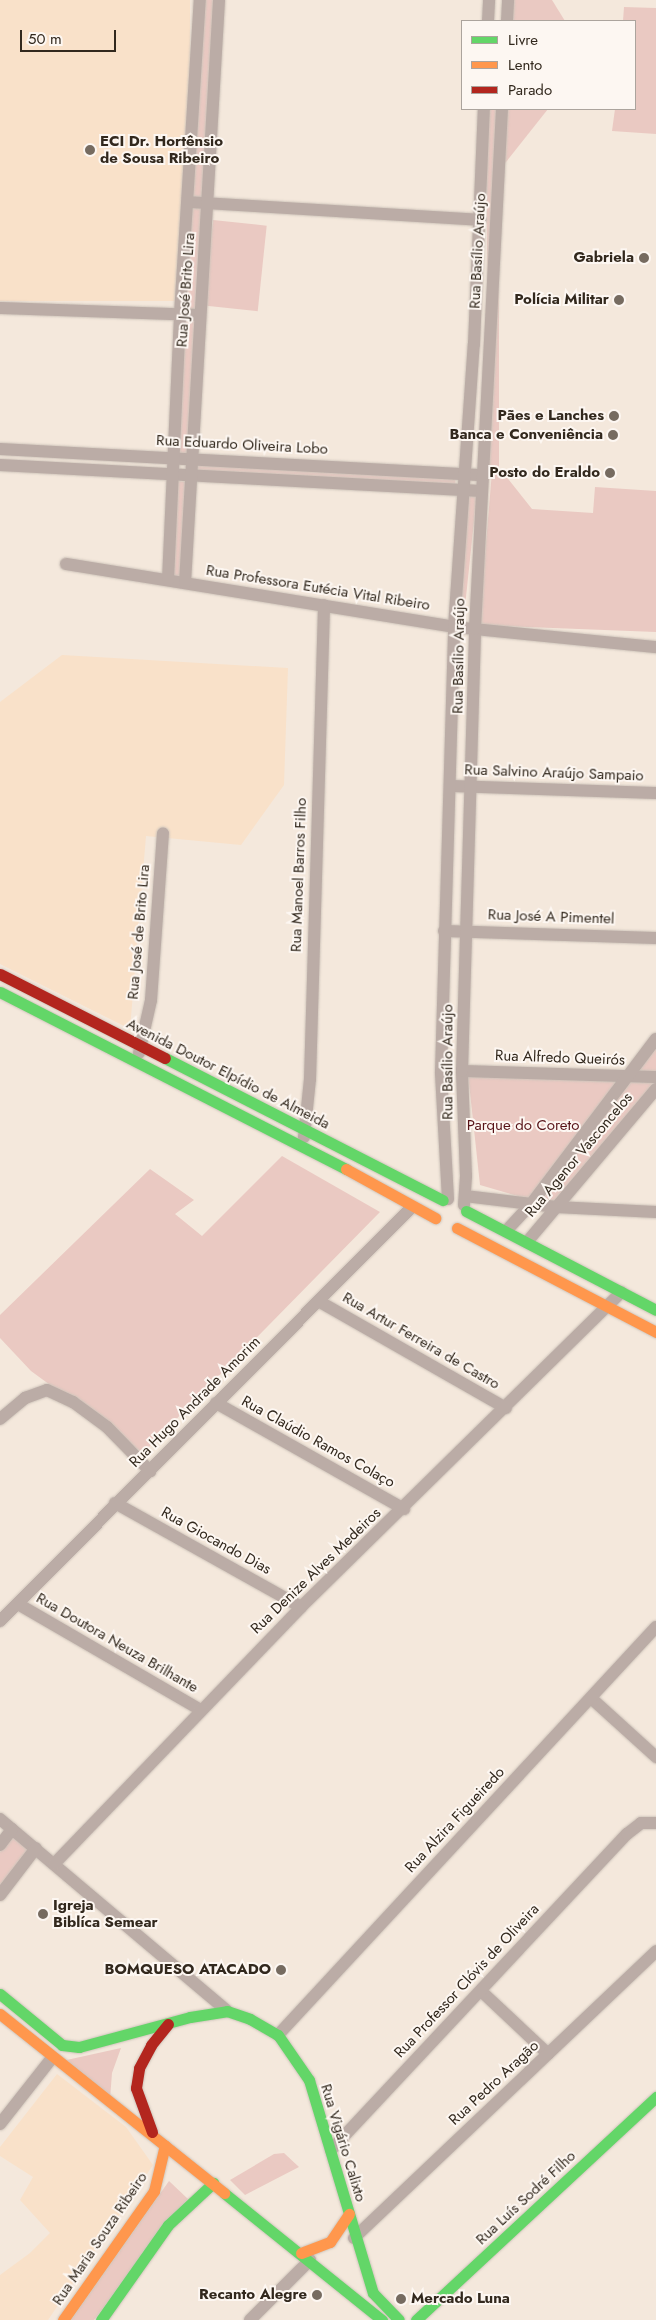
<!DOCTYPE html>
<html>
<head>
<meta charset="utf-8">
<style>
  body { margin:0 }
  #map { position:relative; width:656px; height:2320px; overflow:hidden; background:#f4e8dc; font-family:Jost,sans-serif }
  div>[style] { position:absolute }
  .built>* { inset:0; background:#f9e1c9; transform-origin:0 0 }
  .green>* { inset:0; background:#eac9c2; transform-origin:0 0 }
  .roads { filter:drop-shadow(0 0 1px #cfc5bb) drop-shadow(0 0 1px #cfc5bb) }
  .street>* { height:12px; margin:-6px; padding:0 6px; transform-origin:6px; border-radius:6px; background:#bbaca6 }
  .fast>* { height:11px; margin:-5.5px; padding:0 5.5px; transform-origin:5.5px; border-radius:5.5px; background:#63d668 }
  .slow>* { height:11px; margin:-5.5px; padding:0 5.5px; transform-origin:5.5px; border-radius:5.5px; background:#ff974d }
  .jam>* { height:11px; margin:-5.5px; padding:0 5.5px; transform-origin:5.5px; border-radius:5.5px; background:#b3261e }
  .dots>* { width:14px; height:14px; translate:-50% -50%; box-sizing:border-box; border:2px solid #fdf7f2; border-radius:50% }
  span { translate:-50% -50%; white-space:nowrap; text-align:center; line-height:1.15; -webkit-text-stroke:4px #fdf7f2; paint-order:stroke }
  .poi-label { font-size:15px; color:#32281d; font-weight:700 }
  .left { translate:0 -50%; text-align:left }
  .right { translate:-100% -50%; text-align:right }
  .street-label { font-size:15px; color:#32281d }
  .park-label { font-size:15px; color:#571317 }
  .legend { position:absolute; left:461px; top:20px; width:175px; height:90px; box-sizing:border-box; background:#fdf7f2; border:1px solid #aca49d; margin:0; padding:6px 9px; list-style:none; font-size:15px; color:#32281d }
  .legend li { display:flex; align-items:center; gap:10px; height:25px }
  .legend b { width:25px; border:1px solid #aca49d }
  .scale { position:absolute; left:20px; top:30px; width:96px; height:22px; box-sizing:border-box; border:2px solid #32281d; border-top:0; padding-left:6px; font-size:15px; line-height:18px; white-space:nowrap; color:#32281d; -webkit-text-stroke:4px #fdf7f2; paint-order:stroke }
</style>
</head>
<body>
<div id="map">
  <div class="built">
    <div style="left:0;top:0;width:190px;height:301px"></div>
    <div style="clip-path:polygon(62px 655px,288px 668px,284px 785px,241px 845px,146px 836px,130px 1029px,0 964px,0 702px)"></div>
    <div style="clip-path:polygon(57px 2074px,126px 2127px,153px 2165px,48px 2320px,0 2320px,0 2275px,30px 2253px,50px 2233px,20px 2200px,33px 2177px,0 2156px,0 2147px)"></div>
  </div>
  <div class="green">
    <div style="clip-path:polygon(204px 0,217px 0,207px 199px,191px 198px)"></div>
    <div style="clip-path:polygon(512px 0,552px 0,565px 21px,510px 21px)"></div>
    <div style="clip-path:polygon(624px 7px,656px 8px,656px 134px,612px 131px,615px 109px,635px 109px,635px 21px,623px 21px)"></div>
    <div style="left:487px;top:109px;width:12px;height:363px"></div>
    <div style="clip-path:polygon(506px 109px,548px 109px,502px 167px)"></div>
    <div style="clip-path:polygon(191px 206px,205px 206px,197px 312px,181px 311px)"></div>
    <div style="left:213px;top:220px;width:54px;height:86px;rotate:6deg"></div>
    <div style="clip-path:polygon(183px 318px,197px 319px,191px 454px,179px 454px)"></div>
    <div style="clip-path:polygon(493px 460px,532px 509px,593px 513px,595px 487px,656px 491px,656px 632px,479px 625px)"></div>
    <div style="left:195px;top:462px;width:261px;height:11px;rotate:3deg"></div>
    <div style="clip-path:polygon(178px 481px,185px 482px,180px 577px,171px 576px)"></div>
    <div style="left:467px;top:492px;width:10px;height:132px;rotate:6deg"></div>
    <div style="clip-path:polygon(656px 1047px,656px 1073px,639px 1070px)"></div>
    <div style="clip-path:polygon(468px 1074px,616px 1082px,528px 1199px,480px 1185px)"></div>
    <div style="clip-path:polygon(630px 1081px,655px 1082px,557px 1204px,543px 1199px)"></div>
    <div style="clip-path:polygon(282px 1156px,380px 1212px,143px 1453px,31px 1371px,0 1338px,0 1315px,150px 1169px,194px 1200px,175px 1214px,202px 1236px)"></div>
    <div style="clip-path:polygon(14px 1835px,32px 1849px,0 1890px,0 1852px)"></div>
    <div style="clip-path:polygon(121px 2048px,112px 2073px,110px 2099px,62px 2061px)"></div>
    <div style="clip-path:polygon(284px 2153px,299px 2167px,245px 2195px,230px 2180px,274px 2154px)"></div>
    <div style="clip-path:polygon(169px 2181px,188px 2199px,94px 2320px,71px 2320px)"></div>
  </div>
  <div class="roads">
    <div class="street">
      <div style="left:488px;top:21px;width:21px;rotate:-87deg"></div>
      <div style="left:507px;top:21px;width:21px;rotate:-87deg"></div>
      <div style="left:188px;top:202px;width:293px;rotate:3.5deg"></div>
      <div style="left:0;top:308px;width:200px;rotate:2deg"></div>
      <div style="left:0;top:449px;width:484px;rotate:3.1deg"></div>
      <div style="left:0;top:465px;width:482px;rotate:3.1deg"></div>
      <div style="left:66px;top:564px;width:393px;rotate:9.2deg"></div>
      <div style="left:454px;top:627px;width:203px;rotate:5.7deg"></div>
      <div style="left:168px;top:580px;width:266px;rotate:-87.4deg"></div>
      <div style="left:180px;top:314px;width:315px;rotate:-86.4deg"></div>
      <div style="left:185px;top:583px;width:584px;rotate:-86.66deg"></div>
      <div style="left:451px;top:786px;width:205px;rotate:2deg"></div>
      <div style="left:444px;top:931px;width:212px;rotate:1.9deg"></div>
      <div style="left:139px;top:1053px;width:54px;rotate:-77.2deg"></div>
      <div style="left:151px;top:1000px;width:167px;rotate:-85.9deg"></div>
      <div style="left:462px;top:1071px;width:194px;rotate:1.8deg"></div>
      <div style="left:304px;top:1137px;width:58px;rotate:-84.1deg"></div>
      <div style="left:310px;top:1079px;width:474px;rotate:-88.3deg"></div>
      <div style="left:465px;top:1196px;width:92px;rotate:6.9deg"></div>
      <div style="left:556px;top:1207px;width:100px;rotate:2.9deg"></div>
      <div style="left:448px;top:1199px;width:127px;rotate:-93.2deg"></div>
      <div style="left:441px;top:1072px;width:445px;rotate:-88.3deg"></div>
      <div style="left:454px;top:627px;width:284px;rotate:-86deg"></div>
      <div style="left:474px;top:344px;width:235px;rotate:-87.6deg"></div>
      <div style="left:464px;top:1205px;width:29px;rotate:-86deg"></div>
      <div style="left:466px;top:1176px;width:105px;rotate:-92.2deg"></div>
      <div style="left:462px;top:1071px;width:442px;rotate:-88.3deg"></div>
      <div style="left:475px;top:629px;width:521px;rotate:-87.03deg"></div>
      <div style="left:506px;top:1231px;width:37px;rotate:-47deg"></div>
      <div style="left:531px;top:1204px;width:207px;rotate:-52.9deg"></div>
      <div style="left:527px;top:1242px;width:200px;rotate:-49.9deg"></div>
      <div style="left:320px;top:1302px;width:214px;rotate:29.7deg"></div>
      <div style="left:216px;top:1403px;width:216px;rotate:29.4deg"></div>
      <div style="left:0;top:1419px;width:33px;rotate:-40deg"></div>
      <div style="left:25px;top:1398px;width:23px;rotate:-20deg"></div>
      <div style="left:47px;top:1390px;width:29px;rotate:25deg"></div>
      <div style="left:73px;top:1402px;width:42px;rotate:36.3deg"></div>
      <div style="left:107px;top:1427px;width:62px;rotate:45.7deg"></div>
      <div style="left:115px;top:1503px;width:213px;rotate:29.2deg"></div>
      <div style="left:18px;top:1604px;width:211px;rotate:30.1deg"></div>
      <div style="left:0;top:1621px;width:584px;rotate:-45.14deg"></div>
      <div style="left:591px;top:1698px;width:88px;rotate:42.2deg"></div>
      <div style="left:0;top:1819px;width:297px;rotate:40.2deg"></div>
      <div style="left:0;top:1845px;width:20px;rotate:-53deg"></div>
      <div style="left:54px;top:1864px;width:356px;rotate:-46.1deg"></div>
      <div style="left:301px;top:1607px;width:449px;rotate:-44.5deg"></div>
      <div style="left:0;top:1895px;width:59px;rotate:-52.5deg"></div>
      <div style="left:481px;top:1991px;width:92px;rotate:43.2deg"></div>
      <div style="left:278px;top:2035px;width:556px;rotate:-47.19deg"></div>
      <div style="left:0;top:2124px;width:84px;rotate:-51.8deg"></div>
      <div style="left:331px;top:2150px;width:433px;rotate:-46.9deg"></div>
      <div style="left:627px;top:1834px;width:18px;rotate:-38deg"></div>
      <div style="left:641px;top:1823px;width:15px"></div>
      <div style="left:354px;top:2238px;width:417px;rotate:-43.5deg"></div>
      <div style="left:250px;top:2320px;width:85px;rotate:-45deg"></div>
    </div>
    <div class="fast">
      <div style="left:0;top:992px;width:389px;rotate:27.1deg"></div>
      <div style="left:165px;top:1058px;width:312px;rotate:27.1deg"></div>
      <div style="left:466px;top:1211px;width:214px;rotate:27.5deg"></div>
      <div style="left:0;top:1994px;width:80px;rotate:39.4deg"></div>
      <div style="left:62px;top:2045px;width:17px;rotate:7deg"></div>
      <div style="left:79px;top:2047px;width:115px;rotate:-15.1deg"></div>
      <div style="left:190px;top:2017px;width:37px;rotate:-9deg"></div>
      <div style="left:227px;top:2011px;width:24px;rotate:19deg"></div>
      <div style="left:250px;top:2019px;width:32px;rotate:30deg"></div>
      <div style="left:278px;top:2035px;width:55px;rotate:55.4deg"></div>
      <div style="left:309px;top:2080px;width:222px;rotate:73.3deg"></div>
      <div style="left:373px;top:2293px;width:37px;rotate:46deg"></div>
      <div style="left:224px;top:2193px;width:203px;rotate:38.8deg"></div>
      <div style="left:101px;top:2320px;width:116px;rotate:-54.8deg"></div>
      <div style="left:168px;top:2225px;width:62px;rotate:-43deg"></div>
      <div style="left:416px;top:2320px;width:328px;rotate:-42.9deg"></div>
    </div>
    <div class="slow">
      <div style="left:346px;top:1169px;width:102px;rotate:28.8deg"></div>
      <div style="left:457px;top:1228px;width:225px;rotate:27.6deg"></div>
      <div style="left:0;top:2014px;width:287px;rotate:38.6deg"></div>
      <div style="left:301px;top:2253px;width:31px;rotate:-21deg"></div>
      <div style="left:330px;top:2242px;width:34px;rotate:-56deg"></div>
      <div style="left:63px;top:2320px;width:158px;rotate:-54.8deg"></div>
      <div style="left:154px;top:2191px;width:47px;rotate:-76.6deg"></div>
    </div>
    <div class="jam">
      <div style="left:0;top:974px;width:185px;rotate:27deg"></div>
      <div style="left:152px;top:2132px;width:47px;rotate:-110deg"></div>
      <div style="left:136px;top:2088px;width:20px;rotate:-81deg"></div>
      <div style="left:139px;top:2068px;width:26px;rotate:-62deg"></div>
      <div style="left:151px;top:2045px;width:27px;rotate:-51deg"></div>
    </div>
  </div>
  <div class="dots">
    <div style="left:90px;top:150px;background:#766b60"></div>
    <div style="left:644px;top:258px;background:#766b60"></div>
    <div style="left:619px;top:300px;background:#766b60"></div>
    <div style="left:614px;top:416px;background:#766b60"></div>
    <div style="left:613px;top:435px;background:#766b60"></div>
    <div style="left:610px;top:473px;background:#766b60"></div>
    <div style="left:43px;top:1914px;background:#766b60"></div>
    <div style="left:281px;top:1970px;background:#766b60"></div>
    <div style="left:317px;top:2295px;background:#766b60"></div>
    <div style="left:401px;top:2299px;background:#766b60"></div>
  </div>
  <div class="poi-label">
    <span class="left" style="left:100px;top:150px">ECI Dr. Hortênsio<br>de Sousa Ribeiro</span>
    <span class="right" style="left:634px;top:258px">Gabriela</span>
    <span class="right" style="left:609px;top:300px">Polícia Militar</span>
    <span class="right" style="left:604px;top:416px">Pães e Lanches</span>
    <span class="right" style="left:603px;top:435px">Banca e Conveniência</span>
    <span class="right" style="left:600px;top:473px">Posto do Eraldo</span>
    <span class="left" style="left:53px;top:1914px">Igreja<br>Biblíca Semear</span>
    <span class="right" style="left:271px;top:1970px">BOMQUESO ATACADO</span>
    <span class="right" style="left:307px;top:2295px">Recanto Alegre</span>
    <span class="left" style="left:411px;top:2299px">Mercado Luna</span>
  </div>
  <div class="street-label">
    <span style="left:478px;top:251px;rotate:-87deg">Rua Basílio Araújo</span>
    <span style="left:186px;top:290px;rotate:-86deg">Rua José Brito Lira</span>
    <span style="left:242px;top:445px;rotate:3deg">Rua Eduardo Oliveira Lobo</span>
    <span style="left:318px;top:588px;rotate:9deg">Rua Professora Eutécia Vital Ribeiro</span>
    <span style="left:459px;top:656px;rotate:-89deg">Rua Basílio Araújo</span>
    <span style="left:554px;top:773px;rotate:2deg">Rua Salvino Araújo Sampaio</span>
    <span style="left:299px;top:875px;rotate:-88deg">Rua Manoel Barros Filho</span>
    <span style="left:551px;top:917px;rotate:2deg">Rua José A Pimentel</span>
    <span style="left:139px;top:932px;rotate:-85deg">Rua José de Brito Lira</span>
    <span style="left:560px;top:1058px;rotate:2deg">Rua Alfredo Queirós</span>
    <span style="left:448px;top:1062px;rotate:-90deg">Rua Basílio Araújo</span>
    <span style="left:228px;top:1074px;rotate:27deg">Avenida Doutor Elpídio de Almeida</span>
    <span style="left:579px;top:1155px;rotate:-50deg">Rua Agenor Vasconcelos</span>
    <span style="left:421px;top:1341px;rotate:30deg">Rua Artur Ferreira de Castro</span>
    <span style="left:195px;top:1402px;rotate:-45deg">Rua Hugo Andrade Amorim</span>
    <span style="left:318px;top:1442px;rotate:29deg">Rua Claúdio Ramos Colaço</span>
    <span style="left:216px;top:1541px;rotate:29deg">Rua Giocando Dias</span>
    <span style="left:316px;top:1571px;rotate:-44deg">Rua Denize Alves Medeiros</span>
    <span style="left:117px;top:1643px;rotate:30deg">Rua Doutora Neuza Brilhante</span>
    <span style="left:455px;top:1820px;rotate:-47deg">Rua Alzira Figueiredo</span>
    <span style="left:467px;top:1981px;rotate:-47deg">Rua Professor Clóvis de Oliveira</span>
    <span style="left:494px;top:2083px;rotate:-43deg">Rua Pedro Aragão</span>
    <span style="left:343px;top:2143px;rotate:73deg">Rua Vigário Calixto</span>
    <span style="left:526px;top:2198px;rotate:-43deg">Rua Luís Sodré Filho</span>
    <span style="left:100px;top:2239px;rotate:-56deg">Rua Maria Souza Ribeiro</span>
  </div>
  <div class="park-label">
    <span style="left:523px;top:1126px">Parque do Coreto</span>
  </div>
  <ul class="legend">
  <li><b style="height:6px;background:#63d668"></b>Livre</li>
  <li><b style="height:6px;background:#ff974d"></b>Lento</li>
  <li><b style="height:6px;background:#b3261e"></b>Parado</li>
  </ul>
  <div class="scale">50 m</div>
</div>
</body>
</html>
